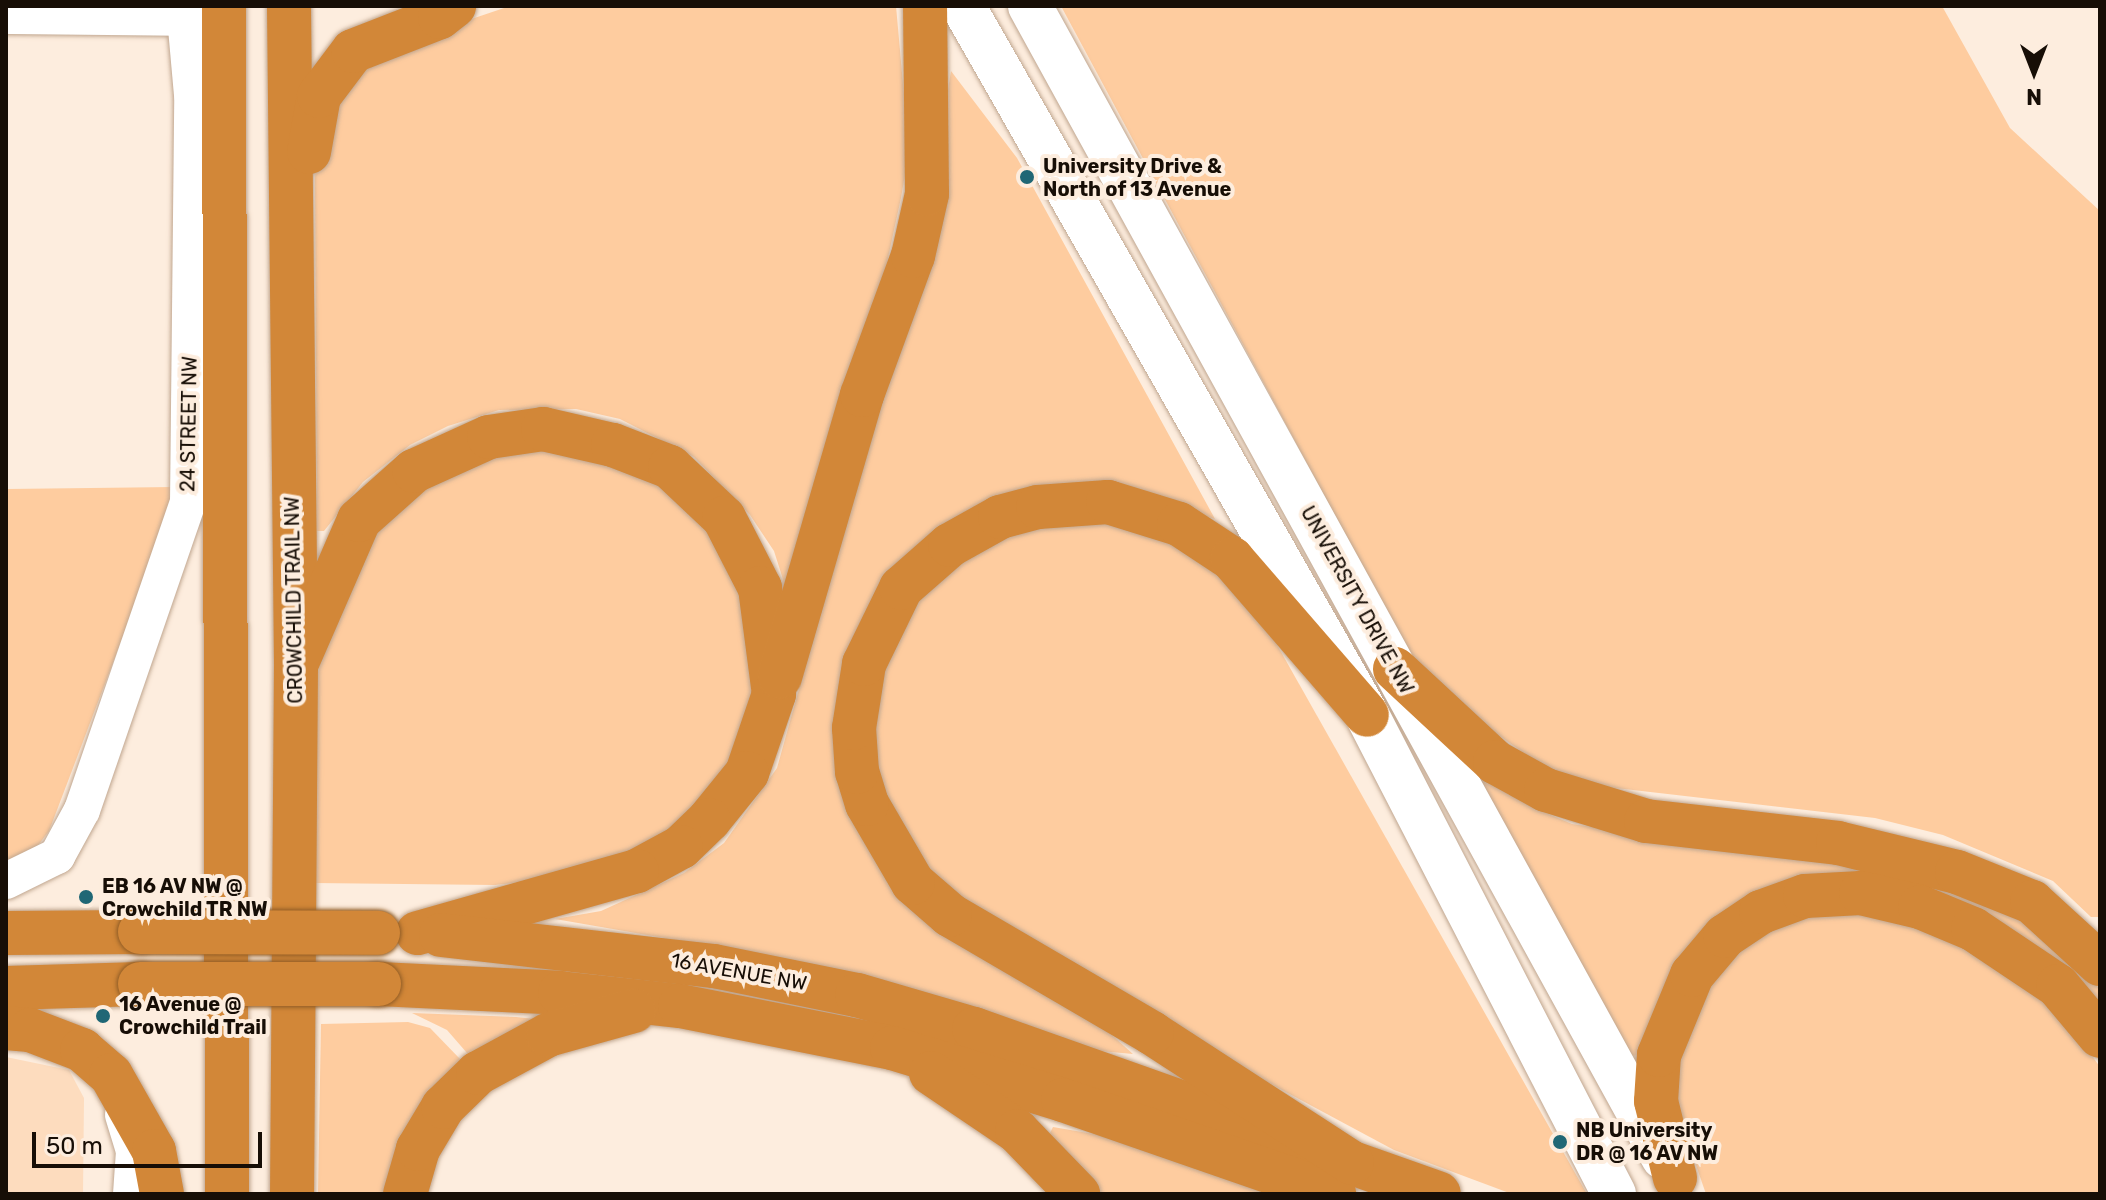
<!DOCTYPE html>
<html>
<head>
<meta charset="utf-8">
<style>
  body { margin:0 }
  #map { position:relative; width:2106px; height:1200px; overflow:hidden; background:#fdedde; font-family:Rubik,sans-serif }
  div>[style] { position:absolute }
  .built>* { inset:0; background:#fddcbe }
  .green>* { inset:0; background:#fecc9f }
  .roads { filter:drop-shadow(0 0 2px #c0a68f) drop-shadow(0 0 2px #c0a68f) }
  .street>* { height:36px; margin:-18px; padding:0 18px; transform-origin:18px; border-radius:18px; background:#fff }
  .secondary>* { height:44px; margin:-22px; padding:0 22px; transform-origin:22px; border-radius:22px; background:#fff }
  .highway>* { height:44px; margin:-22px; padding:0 22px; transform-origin:22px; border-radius:22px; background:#d28738 }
  .bridges { filter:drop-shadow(0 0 2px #915d26) drop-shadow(0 0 2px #915d26) }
  .highway-bridge>* { height:44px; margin:-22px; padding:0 22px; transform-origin:22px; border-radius:22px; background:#d28738 }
  .dots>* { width:22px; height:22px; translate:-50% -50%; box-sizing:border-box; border:4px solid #fdedde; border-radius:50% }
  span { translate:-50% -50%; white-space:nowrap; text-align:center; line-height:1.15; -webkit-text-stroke:8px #fdedde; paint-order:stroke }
  .poi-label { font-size:20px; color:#170e06; font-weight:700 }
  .left { translate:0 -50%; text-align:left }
  .street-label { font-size:20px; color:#170e06 }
  .frame { position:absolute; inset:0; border:8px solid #170e06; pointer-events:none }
  .north { position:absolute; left:1994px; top:32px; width:80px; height:80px; -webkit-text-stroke:6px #fdedde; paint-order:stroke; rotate:180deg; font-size:22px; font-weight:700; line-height:32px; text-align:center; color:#170e06 }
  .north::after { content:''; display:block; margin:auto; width:28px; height:36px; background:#170e06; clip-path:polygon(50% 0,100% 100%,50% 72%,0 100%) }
  .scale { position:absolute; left:32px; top:1132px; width:230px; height:36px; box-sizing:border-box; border:4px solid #170e06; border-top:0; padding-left:10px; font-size:24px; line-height:28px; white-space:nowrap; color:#170e06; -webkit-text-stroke:6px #fdedde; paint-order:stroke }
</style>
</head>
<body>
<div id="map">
  <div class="built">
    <div style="clip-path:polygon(6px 1057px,69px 1070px,84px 1098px,83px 1194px,6px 1194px)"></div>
  </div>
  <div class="green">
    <div style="clip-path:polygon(510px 6px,896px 6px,909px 151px,901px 198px,881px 290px,788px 595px,774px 551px,750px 515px,694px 457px,620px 419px,576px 409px,499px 410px,448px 426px,410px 445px,363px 482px,324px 531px,317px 531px,315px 179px,317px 146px,340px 82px,433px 32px)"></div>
    <div style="clip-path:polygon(1061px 6px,1942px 6px,2010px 128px,2100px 211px,2100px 917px,2091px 917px,2053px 881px,1943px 835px,1875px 818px,1607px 787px,1542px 766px,1469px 714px,1417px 668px)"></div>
    <div style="clip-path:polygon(951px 71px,1017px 158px,1215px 519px,1128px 493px,900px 570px,850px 802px,1133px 1054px,1089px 1050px,785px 959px,555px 919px,601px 911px,684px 873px,724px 843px,777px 768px,922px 247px)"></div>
    <div style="clip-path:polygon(547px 447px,644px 473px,697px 514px,741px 584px,755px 691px,728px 764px,694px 810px,647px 846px,535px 880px,495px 885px,314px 883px,317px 677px,327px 628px,367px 534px,451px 467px)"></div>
    <div style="clip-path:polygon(174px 487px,174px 502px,49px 831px,33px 852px,6px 863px,7px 489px)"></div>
    <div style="clip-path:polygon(1093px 518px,1159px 534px,1216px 571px,1272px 636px,1587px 1194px,1512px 1194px,1394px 1150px,1148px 1018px,936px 886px,873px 769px,876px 693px,897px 631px,933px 580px,1009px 531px)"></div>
    <div style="clip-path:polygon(1456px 753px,1539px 810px,1572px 824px,1920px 875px,2028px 921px,2100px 989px,2100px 1019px,2061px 976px,1794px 885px,1641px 1055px,1629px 1056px)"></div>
    <div style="clip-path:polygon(1828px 908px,1895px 916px,2012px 970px,2079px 1038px,2100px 1067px,2100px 1194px,1706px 1194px,1674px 1102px,1675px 1070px,1707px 979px,1764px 929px)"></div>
    <div style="clip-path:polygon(412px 1013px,516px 1017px,545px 1020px,478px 1055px,467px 1053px,447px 1030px)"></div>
    <div style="clip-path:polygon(408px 1022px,430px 1028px,462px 1061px,392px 1194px,318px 1194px,321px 1024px)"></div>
    <div style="clip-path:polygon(1053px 1127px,1111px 1137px,1275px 1194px,1092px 1194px,1049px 1135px)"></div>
  </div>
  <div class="roads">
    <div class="street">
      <div style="left:6px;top:16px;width:178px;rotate:0.6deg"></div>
      <div style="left:6px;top:881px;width:57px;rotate:-26.1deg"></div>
      <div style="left:57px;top:856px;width:52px;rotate:-61.5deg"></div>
      <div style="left:82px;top:810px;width:325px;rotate:-71deg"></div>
      <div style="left:188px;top:503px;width:408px;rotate:-89.4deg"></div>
      <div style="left:192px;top:95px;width:89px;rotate:-95.1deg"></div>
      <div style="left:123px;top:1115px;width:38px;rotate:73deg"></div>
      <div style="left:134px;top:1151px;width:43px;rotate:94deg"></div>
    </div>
    <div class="secondary">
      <div style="left:963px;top:6px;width:816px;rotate:60.32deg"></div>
      <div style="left:1367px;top:715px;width:539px;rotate:62.72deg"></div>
      <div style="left:1030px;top:6px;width:1314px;rotate:61.19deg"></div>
    </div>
    <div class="highway">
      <div style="left:224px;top:6px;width:1188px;rotate:89.86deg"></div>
      <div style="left:289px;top:6px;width:659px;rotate:89.39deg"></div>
      <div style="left:296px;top:665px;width:529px;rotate:90.43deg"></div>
      <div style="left:309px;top:152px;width:57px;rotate:-79.9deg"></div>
      <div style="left:319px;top:96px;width:56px;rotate:-52.9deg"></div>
      <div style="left:353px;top:51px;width:93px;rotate:-21.3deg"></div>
      <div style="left:440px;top:17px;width:18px;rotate:-38deg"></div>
      <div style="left:296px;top:665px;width:158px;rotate:-66.5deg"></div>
      <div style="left:359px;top:520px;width:74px;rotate:-41.7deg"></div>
      <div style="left:414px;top:471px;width:82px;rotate:-24.4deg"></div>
      <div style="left:489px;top:437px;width:55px;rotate:-8.4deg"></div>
      <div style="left:543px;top:429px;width:72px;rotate:12.9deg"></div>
      <div style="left:613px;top:445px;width:61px;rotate:21.1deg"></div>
      <div style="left:670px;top:467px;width:74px;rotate:43.4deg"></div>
      <div style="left:724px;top:518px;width:79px;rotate:62.8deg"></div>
      <div style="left:760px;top:588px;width:107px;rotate:82.5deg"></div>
      <div style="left:774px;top:694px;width:83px;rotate:108.9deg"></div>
      <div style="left:747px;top:773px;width:60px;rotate:129deg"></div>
      <div style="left:709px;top:820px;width:39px;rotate:136deg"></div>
      <div style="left:681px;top:847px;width:50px;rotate:151.4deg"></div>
      <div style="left:637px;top:871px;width:228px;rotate:164.2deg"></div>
      <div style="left:1395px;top:669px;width:137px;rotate:42.9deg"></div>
      <div style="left:1495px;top:762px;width:58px;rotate:28.8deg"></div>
      <div style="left:1546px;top:790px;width:105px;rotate:17.2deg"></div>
      <div style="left:1646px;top:821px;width:193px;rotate:6.5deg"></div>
      <div style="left:1838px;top:843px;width:122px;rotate:13.7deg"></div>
      <div style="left:1957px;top:872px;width:81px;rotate:21.8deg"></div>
      <div style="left:2032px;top:902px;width:92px;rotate:42.4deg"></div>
      <div style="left:780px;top:677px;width:294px;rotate:-73.8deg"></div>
      <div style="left:862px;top:395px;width:148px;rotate:-69.9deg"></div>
      <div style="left:913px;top:256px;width:64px;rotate:-77.3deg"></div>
      <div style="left:927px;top:194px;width:188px;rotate:-90.6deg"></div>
      <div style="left:6px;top:933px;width:134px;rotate:-0.4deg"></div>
      <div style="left:441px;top:935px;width:275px;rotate:6.5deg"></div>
      <div style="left:714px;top:966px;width:146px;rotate:11.5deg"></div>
      <div style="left:857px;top:995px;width:122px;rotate:16.2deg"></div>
      <div style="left:974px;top:1029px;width:493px;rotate:19.5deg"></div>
      <div style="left:379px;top:984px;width:181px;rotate:2.8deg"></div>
      <div style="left:560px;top:993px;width:121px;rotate:6.2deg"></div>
      <div style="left:680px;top:1006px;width:216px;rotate:11.2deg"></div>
      <div style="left:892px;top:1048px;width:179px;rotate:16.9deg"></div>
      <div style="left:1063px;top:1100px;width:287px;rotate:19.1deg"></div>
      <div style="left:6px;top:988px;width:134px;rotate:-1.7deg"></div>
      <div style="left:6px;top:1028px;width:24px;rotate:5deg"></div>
      <div style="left:30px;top:1030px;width:56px;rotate:21deg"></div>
      <div style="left:82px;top:1050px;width:38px;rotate:41deg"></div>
      <div style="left:111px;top:1075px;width:87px;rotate:60.5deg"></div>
      <div style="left:154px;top:1151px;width:44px;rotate:79.5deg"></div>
      <div style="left:931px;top:1073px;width:104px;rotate:34deg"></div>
      <div style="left:1017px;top:1131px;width:88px;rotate:45.9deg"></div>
      <div style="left:1352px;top:1163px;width:239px;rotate:-147deg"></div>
      <div style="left:1152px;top:1033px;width:234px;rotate:-149.7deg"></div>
      <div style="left:950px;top:915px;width:49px;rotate:-139.1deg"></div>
      <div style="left:913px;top:883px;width:91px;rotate:-120.2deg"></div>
      <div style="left:867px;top:804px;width:34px;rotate:-107deg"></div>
      <div style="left:857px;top:772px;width:44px;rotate:-93.9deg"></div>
      <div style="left:854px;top:728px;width:65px;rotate:-81.1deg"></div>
      <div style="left:864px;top:664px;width:85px;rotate:-64deg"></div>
      <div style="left:901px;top:588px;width:65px;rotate:-41.3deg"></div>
      <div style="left:950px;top:545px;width:57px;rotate:-29.2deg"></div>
      <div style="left:1000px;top:517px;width:39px;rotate:-15deg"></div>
      <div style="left:1038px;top:507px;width:70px;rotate:-4.1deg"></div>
      <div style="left:1108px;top:502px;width:74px;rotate:17.2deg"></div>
      <div style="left:1179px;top:524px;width:64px;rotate:33.4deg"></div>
      <div style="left:1232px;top:559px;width:206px;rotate:49.1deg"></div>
      <div style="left:1675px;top:1178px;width:79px;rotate:-103.9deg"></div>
      <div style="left:1656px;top:1101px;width:46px;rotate:-86.3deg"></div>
      <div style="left:1659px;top:1055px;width:87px;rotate:-67.6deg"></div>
      <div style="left:1692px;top:975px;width:51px;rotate:-49.8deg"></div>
      <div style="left:1725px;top:936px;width:43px;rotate:-33.7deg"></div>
      <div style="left:1761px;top:912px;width:47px;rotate:-20deg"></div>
      <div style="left:1805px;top:896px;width:56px;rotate:-3.1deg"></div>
      <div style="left:1861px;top:893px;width:61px;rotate:13.3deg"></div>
      <div style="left:1920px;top:907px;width:57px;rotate:22.5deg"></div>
      <div style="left:1973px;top:929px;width:102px;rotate:33.8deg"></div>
      <div style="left:2058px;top:986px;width:65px;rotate:50deg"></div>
      <div style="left:405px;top:1194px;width:47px;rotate:-73.9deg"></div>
      <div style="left:418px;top:1149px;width:49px;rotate:-59.2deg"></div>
      <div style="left:443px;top:1107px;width:49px;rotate:-44.2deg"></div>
      <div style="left:478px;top:1073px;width:80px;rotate:-28.5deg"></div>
      <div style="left:548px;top:1035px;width:89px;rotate:-15.6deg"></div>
    </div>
  </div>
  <div class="bridges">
    <div class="highway-bridge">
      <div style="left:140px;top:932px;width:238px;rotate:0.2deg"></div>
      <div style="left:140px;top:984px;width:239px"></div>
    </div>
  </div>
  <div class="dots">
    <div style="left:1027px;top:177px;background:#206775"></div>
    <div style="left:86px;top:897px;background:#206775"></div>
    <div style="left:103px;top:1016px;background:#206775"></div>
    <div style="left:1560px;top:1142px;background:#206775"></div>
  </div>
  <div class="poi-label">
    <span class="left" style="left:1043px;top:178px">University Drive &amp;<br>North of 13 Avenue</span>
    <span class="left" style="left:102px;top:898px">EB 16 AV NW @<br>Crowchild TR NW</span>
    <span class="left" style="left:119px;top:1016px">16 Avenue @<br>Crowchild Trail</span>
    <span class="left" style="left:1576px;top:1142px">NB University<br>DR @ 16 AV NW</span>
  </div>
  <div class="street-label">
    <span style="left:189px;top:424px;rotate:-89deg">24 STREET NW</span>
    <span style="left:294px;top:600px;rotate:-91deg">CROWCHILD TRAIL NW</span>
    <span style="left:1357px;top:600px;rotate:61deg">UNIVERSITY DRIVE NW</span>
    <span style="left:739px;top:972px;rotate:10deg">16 AVENUE NW</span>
  </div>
  <div class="frame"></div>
  <div class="north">N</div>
  <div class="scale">50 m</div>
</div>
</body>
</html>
